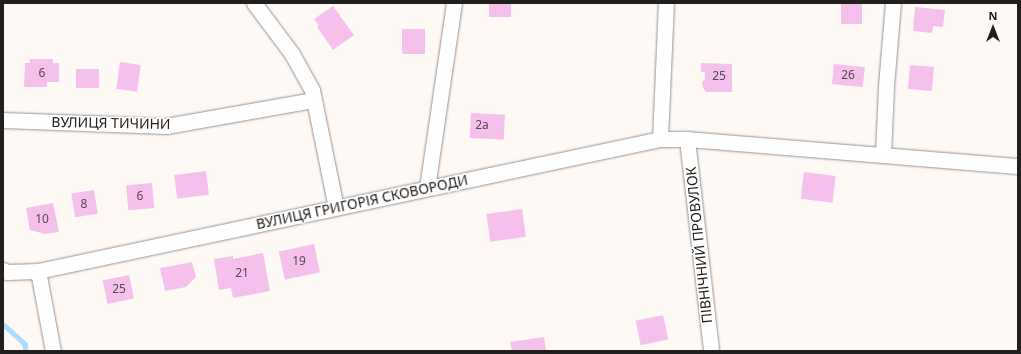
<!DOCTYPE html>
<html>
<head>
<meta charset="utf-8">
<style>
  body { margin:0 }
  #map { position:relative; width:1021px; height:354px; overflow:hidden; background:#fef9f5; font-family:"Noto Sans",sans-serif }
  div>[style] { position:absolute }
  .stream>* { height:4.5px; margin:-2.25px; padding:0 2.25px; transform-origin:2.25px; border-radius:2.25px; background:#adddfe }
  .building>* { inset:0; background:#f6c0ec; transform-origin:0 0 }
  .roads { filter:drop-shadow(0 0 1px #97928e) drop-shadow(0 0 1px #97928e) }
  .minor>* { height:15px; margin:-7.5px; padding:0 7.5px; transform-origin:7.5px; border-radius:7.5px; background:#fff }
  span { translate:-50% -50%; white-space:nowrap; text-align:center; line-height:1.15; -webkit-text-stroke:3px #fff; paint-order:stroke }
  .number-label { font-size:12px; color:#574852 }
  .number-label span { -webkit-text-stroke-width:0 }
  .street-label { font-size:14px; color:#22201e }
  .frame { position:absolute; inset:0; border:4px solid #22201e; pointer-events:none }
  .north { position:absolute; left:973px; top:8px; width:40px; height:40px; -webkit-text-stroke:3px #fff; paint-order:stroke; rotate:0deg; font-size:11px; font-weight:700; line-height:16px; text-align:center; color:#22201e }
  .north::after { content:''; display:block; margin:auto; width:14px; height:18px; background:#22201e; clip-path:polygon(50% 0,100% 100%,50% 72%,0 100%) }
</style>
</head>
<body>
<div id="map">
  <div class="stream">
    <div style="left:3px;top:324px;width:30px;rotate:42deg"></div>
    <div style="left:25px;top:344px;width:7px;rotate:82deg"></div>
  </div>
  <div class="building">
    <div style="left:489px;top:3px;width:22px;height:14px"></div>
    <div style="left:841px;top:3px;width:21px;height:21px"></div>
    <div style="clip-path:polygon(333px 6px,354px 35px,333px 50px,317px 27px,319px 26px,314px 19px)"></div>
    <div style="clip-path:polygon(915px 7px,945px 10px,943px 27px,933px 26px,932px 33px,913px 31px)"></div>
    <div style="left:402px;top:29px;width:23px;height:25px"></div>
    <div style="clip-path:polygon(30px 59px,53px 59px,53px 63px,59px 63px,59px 82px,47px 82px,47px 87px,24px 87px,25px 63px,30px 63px)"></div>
    <div style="left:120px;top:62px;width:21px;height:27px;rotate:8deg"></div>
    <div style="clip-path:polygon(701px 63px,732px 64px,732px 92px,706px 92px,703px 88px,702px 82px,705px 79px,705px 72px,701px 72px)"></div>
    <div style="left:834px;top:64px;width:31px;height:20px;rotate:6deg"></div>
    <div style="left:910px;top:65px;width:24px;height:24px;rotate:5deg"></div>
    <div style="left:76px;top:69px;width:23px;height:19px"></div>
    <div style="left:471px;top:113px;width:34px;height:25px;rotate:3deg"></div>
    <div style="left:206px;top:171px;width:24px;height:32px;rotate:83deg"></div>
    <div style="left:804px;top:172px;width:32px;height:27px;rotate:7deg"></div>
    <div style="left:152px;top:183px;width:25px;height:26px;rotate:85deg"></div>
    <div style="left:94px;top:190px;width:24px;height:23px;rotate:81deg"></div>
    <div style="clip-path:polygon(53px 203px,59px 232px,45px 234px,30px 230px,26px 208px)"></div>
    <div style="left:522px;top:209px;width:28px;height:36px;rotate:82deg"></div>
    <div style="left:314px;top:244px;width:29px;height:36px;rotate:78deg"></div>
    <div style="clip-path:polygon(263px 253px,270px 291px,233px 298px,231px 288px,219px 290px,214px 259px,233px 256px,233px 259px)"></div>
    <div style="clip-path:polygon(192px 262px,196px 277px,186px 287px,165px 291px,160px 268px)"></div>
    <div style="left:129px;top:275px;width:24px;height:27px;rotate:78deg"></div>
    <div style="left:663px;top:315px;width:25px;height:28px;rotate:78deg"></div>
    <div style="clip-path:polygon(544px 337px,546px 351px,512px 351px,510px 342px)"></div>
  </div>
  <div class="roads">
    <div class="minor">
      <div style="left:254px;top:3px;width:64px;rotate:53.3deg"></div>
      <div style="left:292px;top:54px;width:41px;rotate:60.9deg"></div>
      <div style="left:312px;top:90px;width:120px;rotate:78.5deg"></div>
      <div style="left:3px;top:120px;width:163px;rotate:2.1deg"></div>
      <div style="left:166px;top:126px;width:150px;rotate:-10deg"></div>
      <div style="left:660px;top:139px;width:136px;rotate:-87.5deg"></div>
      <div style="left:687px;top:139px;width:213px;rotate:83.5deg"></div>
      <div style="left:883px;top:155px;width:69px;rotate:-87.5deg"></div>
      <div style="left:886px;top:86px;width:83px;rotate:-85.2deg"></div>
      <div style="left:427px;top:188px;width:187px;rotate:-81.7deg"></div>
      <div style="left:3px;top:270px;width:4px;rotate:27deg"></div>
      <div style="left:7px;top:272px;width:31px;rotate:-2deg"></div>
      <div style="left:38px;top:271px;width:636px;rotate:-11.98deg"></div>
      <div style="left:660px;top:139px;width:27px"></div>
      <div style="left:687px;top:139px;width:332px;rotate:4.7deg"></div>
      <div style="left:38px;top:271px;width:81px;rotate:79.4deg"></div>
    </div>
  </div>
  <div class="number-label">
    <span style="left:42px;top:73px">6</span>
    <span style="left:848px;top:75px">26</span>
    <span style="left:719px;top:76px">25</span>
    <span style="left:482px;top:125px">2а</span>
    <span style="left:140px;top:196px">6</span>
    <span style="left:84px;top:204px">8</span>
    <span style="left:42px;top:219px">10</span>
    <span style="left:299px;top:261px">19</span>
    <span style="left:242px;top:273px">21</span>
    <span style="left:119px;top:289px">25</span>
  </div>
  <div class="street-label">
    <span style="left:111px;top:123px;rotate:1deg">ВУЛИЦЯ ТИЧИНИ</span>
    <span style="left:362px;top:202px;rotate:-12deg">ВУЛИЦЯ ГРИГОРІЯ СКОВОРОДИ</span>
    <span style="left:699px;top:245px;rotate:-96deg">ПІВНІЧНИЙ ПРОВУЛОК</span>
  </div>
  <div class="frame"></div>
  <div class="north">N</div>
</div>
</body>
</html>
